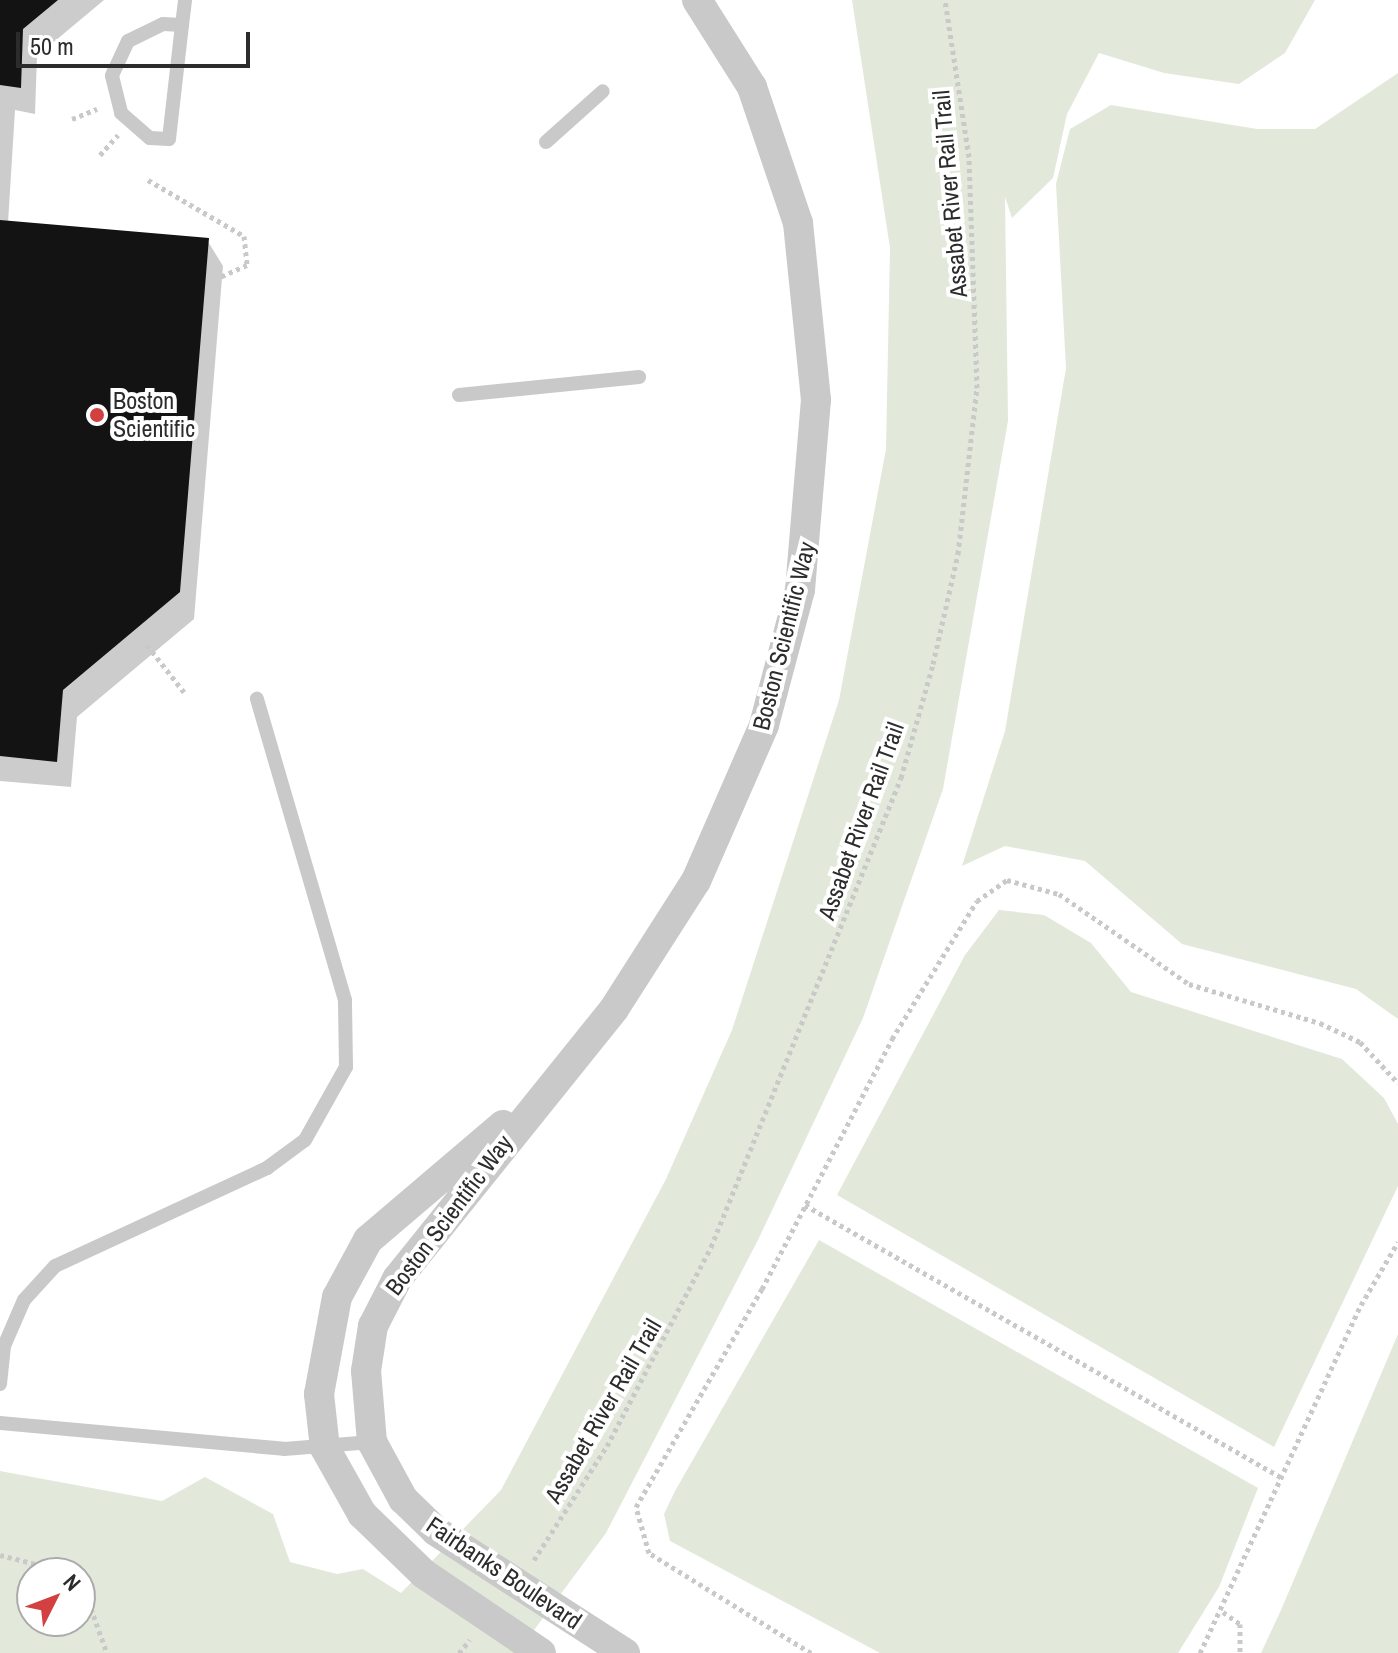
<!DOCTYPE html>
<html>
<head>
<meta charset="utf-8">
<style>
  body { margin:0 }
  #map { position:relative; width:1398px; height:1653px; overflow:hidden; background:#fff; font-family:"Archivo Narrow",sans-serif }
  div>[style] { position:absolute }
  .green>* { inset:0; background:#e2e9db }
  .shadow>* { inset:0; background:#0003 }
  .building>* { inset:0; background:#131313 }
  .path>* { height:5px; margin-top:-2.5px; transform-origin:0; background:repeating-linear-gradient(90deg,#c9c9c9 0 4px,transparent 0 8px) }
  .lane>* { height:14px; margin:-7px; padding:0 7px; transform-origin:7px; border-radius:7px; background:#c9c9c9 }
  .street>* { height:30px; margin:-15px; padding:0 15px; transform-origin:15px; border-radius:15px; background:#c9c9c9 }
  .dots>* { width:22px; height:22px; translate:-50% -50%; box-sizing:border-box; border:4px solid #fff; border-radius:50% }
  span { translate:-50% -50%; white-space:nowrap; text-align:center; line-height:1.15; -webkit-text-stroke:8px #fff; paint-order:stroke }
  .street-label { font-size:24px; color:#2c2c2c }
  .poi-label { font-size:24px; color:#2c2c2c }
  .left { translate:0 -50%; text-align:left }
  .north { position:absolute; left:16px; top:1557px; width:80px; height:80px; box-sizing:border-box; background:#fff; border:2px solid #ababab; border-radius:50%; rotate:48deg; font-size:22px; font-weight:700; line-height:32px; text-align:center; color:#2c2c2c }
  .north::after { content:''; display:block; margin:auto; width:28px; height:36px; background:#d24041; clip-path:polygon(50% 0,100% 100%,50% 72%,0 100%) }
  .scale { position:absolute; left:16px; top:32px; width:234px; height:36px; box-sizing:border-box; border:4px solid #2c2c2c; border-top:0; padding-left:10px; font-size:24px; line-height:28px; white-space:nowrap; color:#2c2c2c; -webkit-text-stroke:6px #fff; paint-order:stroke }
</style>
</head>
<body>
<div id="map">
  <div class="green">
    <div style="clip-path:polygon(evenodd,852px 0,1315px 0,1285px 53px,1239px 84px,1164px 73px,1099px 53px,1067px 114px,1053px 178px,1012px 218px,1005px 197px,1008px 421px,943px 789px,863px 1018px,758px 1240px,606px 1533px,517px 1653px,0 1653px,0 1471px,162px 1501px,205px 1477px,273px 1514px,290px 1562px,337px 1574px,363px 1569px,401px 1593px,501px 1490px,666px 1179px,732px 1030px,839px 700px,886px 449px,890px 248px,852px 0,32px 1573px,80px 1573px,80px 1621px,32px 1621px,32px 1573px)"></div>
    <div style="clip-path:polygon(1398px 73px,1398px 1019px,1356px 989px,1182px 944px,1085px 861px,1005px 846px,962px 866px,1005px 731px,1066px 368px,1056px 184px,1070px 129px,1111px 105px,1257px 129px,1315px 129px)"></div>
    <div style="clip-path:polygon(999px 910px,1044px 915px,1091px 943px,1131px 992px,1342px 1059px,1384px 1098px,1398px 1124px,1398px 1186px,1274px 1447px,837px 1195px,965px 955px)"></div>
    <div style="clip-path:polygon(819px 1240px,1258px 1488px,1219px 1587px,1178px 1653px,880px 1653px,670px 1541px,664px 1514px,675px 1491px)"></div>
    <div style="clip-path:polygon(1398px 1334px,1398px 1653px,1261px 1653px,1281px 1610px)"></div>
  </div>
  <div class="shadow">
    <div style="clip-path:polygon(0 0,104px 0,37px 56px,35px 114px,15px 110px,8px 223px,207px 240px,223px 266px,194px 619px,77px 717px,71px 787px,0 781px)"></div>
  </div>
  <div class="building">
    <div style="clip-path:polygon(0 0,58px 0,23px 29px,21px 88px,0 85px)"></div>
    <div style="clip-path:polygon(0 220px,209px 238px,180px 592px,63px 690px,57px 762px,0 756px)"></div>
  </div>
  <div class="path">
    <div style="left:72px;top:119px;width:27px;rotate:-22deg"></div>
    <div style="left:100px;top:155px;width:27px;rotate:-48deg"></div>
    <div style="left:148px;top:180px;width:111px;rotate:30.3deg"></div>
    <div style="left:244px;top:236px;width:29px;rotate:84deg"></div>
    <div style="left:247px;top:265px;width:32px;rotate:156deg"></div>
    <div style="left:147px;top:645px;width:60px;rotate:51.8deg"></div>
    <div style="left:805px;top:1205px;width:552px;rotate:29.77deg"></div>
    <div style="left:0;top:1555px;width:73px;rotate:14.2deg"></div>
    <div style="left:534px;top:1560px;width:135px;rotate:-57.4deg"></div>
    <div style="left:607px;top:1446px;width:225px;rotate:-62.4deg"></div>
    <div style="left:711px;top:1247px;width:506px;rotate:-67.95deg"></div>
    <div style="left:901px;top:778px;width:118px;rotate:-74.3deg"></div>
    <div style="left:933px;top:664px;width:113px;rotate:-77.2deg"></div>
    <div style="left:958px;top:554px;width:167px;rotate:-83.5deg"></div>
    <div style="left:977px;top:388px;width:231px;rotate:-92deg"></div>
    <div style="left:969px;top:157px;width:159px;rotate:-98.7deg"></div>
    <div style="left:80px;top:1578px;width:80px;rotate:70.2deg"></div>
    <div style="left:1223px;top:1612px;width:21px;rotate:35deg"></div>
    <div style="left:1240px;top:1624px;width:29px;rotate:90deg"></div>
    <div style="left:459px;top:1653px;width:17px;rotate:-50deg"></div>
    <div style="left:811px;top:1653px;width:190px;rotate:-148.3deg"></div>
    <div style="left:649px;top:1553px;width:48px;rotate:-105.8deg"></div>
    <div style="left:636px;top:1507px;width:252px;rotate:-60deg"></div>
    <div style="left:762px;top:1289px;width:282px;rotate:-62.5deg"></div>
    <div style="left:892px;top:1039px;width:162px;rotate:-58.4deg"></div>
    <div style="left:977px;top:901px;width:37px;rotate:-35deg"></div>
    <div style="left:1007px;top:880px;width:54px;rotate:15.1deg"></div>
    <div style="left:1059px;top:894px;width:158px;rotate:34.7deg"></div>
    <div style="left:1189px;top:984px;width:137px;rotate:16.6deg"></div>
    <div style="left:1320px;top:1023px;width:44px;rotate:25.4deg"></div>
    <div style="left:1360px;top:1042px;width:56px;rotate:47.2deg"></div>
    <div style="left:1200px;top:1653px;width:383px;rotate:-65.2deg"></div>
    <div style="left:1361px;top:1305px;width:73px;rotate:-59.6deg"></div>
  </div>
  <div class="lane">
    <div style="left:182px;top:25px;width:19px;rotate:-177deg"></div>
    <div style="left:163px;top:24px;width:39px;rotate:154deg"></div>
    <div style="left:128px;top:41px;width:38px;rotate:115deg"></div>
    <div style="left:112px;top:76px;width:38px;rotate:76deg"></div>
    <div style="left:121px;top:113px;width:38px;rotate:41deg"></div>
    <div style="left:150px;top:138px;width:19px;rotate:3deg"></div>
    <div style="left:169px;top:139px;width:115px;rotate:-83.5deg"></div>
    <div style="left:182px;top:25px;width:25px;rotate:-83deg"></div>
    <div style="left:546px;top:142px;width:76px;rotate:-41.8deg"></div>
    <div style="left:459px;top:395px;width:181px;rotate:-5.7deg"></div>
    <div style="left:0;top:1384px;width:38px;rotate:-84deg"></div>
    <div style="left:4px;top:1346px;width:50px;rotate:-66.5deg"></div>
    <div style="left:24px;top:1300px;width:46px;rotate:-47.6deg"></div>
    <div style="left:55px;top:1266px;width:234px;rotate:-24.8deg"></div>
    <div style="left:267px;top:1168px;width:47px;rotate:-36.4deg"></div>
    <div style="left:305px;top:1140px;width:84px;rotate:-60.7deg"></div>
    <div style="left:346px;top:1067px;width:67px;rotate:-90.9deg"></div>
    <div style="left:345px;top:1000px;width:314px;rotate:-106.3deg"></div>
    <div style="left:0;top:1423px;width:285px;rotate:5.2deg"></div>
    <div style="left:284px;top:1449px;width:88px;rotate:-4.5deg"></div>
  </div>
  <div class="street">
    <div style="left:503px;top:1125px;width:177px;rotate:139.6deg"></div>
    <div style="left:368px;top:1240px;width:65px;rotate:118.5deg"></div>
    <div style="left:337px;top:1297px;width:99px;rotate:100.5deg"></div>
    <div style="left:319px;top:1394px;width:54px;rotate:83.7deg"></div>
    <div style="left:325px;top:1448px;width:76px;rotate:60.7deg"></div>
    <div style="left:362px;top:1514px;width:86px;rotate:44.1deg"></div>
    <div style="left:424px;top:1574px;width:141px;rotate:34deg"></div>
    <div style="left:625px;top:1653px;width:225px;rotate:-147.2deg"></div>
    <div style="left:436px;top:1531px;width:46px;rotate:-135.9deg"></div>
    <div style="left:403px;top:1499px;width:65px;rotate:-118.5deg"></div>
    <div style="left:372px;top:1442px;width:71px;rotate:-94.8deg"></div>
    <div style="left:366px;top:1371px;width:46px;rotate:-81.2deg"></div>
    <div style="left:373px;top:1326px;width:53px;rotate:-62.9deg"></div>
    <div style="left:397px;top:1279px;width:346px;rotate:-51.2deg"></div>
    <div style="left:614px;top:1009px;width:152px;rotate:-57.4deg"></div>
    <div style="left:696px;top:881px;width:170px;rotate:-66.4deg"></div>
    <div style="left:764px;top:725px;width:140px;rotate:-75.1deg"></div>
    <div style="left:800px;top:590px;width:191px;rotate:-85.2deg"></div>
    <div style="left:816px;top:400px;width:178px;rotate:-95.8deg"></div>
    <div style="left:798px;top:223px;width:144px;rotate:-108.7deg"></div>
    <div style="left:752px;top:87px;width:103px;rotate:-122.3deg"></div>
  </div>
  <div class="dots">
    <div style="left:97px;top:415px;background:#d24041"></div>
  </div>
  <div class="street-label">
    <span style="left:950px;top:194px;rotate:-95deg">Assabet River Rail Trail</span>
    <span style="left:784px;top:636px;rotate:-76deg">Boston Scientific Way</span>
    <span style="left:861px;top:821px;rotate:-70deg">Assabet River Rail Trail</span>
    <span style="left:449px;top:1215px;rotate:-53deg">Boston Scientific Way</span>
    <span style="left:603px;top:1411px;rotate:-60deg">Assabet River Rail Trail</span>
    <span style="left:504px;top:1573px;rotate:34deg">Fairbanks Boulevard</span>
  </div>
  <div class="poi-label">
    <span class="left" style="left:113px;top:415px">Boston<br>Scientific</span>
  </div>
  <div class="north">N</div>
  <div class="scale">50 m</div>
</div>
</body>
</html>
